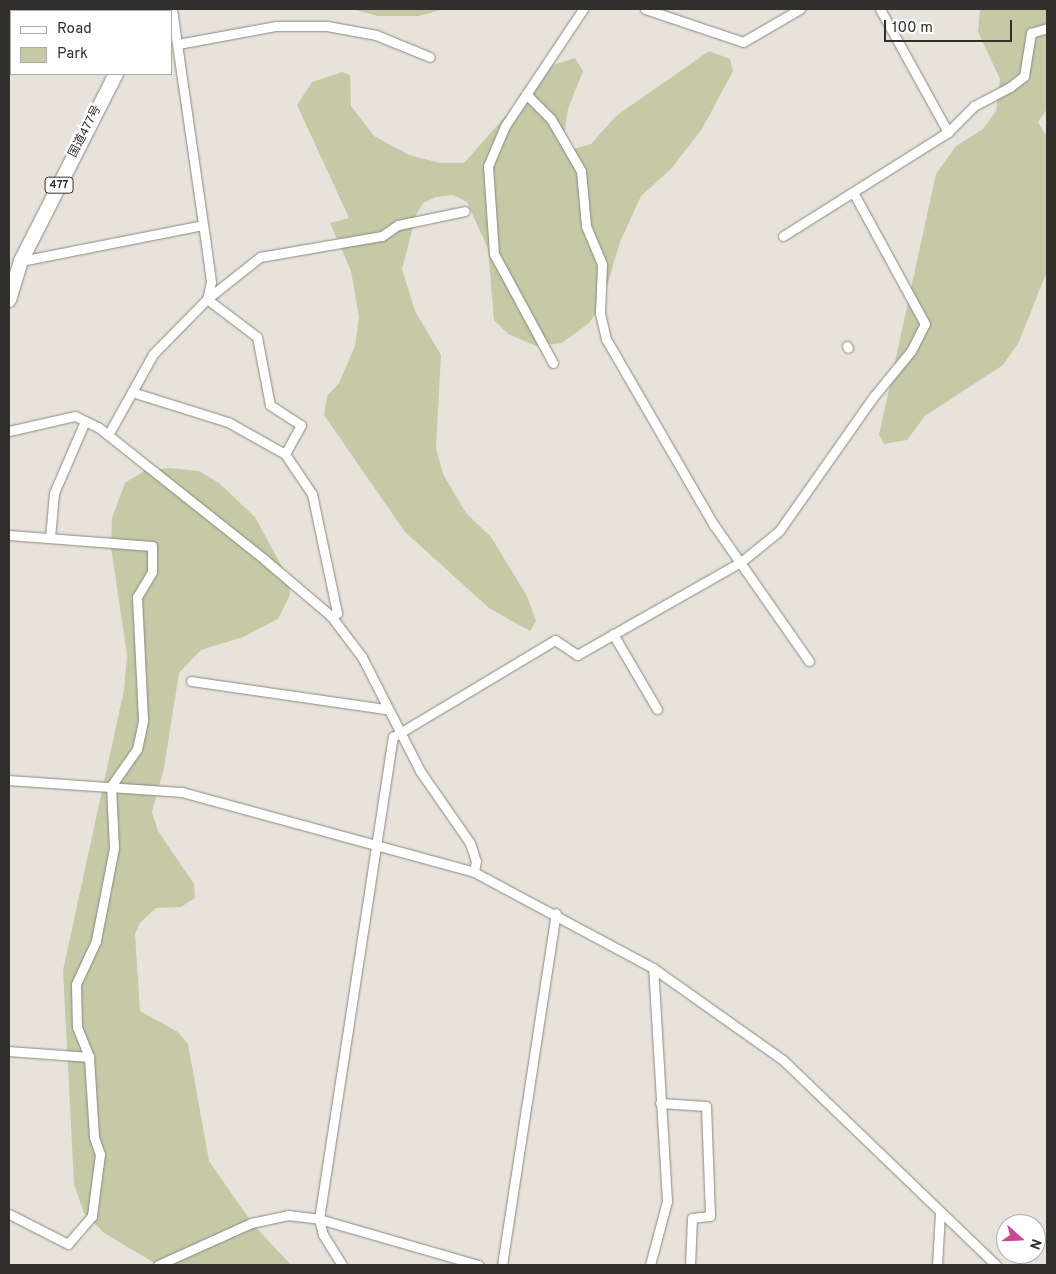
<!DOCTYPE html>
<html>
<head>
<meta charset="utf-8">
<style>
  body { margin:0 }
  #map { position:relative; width:1056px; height:1274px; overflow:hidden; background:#e7e3db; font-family:Overpass,"Noto Sans JP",sans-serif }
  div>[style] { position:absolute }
  .green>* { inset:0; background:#c5c9a6 }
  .roads { filter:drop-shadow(0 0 1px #8b8881) drop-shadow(0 0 1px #8b8881) }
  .minor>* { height:9px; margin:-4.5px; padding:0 4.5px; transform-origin:4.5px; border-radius:4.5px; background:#fff }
  .trunk>* { height:14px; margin:-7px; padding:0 7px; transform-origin:7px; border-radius:7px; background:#fff }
  span { translate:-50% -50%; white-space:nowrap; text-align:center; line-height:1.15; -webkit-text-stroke:5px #fff; paint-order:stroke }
  .shield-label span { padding:1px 4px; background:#fff; border:1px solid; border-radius:4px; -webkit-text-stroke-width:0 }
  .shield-label { font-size:11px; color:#302f2c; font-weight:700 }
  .street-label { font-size:12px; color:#302f2c }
  .frame { position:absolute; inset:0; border:10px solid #302f2c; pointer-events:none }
  .legend { position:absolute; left:10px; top:10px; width:162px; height:65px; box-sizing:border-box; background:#fff; border:1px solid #acacab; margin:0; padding:6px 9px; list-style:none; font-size:15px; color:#302f2c }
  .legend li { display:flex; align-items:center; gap:10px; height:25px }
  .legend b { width:25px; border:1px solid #acacab }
  .north { position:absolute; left:996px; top:1214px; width:50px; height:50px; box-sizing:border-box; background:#fff; border:1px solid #acacab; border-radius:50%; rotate:110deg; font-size:14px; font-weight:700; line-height:20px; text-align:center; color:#302f2c }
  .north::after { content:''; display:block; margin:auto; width:18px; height:22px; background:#c74792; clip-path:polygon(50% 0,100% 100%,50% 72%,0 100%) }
  .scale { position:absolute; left:884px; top:20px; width:128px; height:22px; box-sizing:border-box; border:2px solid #302f2c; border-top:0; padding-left:6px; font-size:15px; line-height:18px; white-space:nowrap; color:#302f2c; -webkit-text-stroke:4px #fff; paint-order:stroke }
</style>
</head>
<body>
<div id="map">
  <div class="green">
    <div style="clip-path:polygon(352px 9px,444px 9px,419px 16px,378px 16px)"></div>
    <div style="clip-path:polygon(980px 9px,1047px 9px,1047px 109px,1038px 122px,1047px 137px,1047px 271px,1019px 342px,1003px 365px,925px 416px,907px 440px,884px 444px,879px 435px,936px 174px,956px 146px,983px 129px,996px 111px,1000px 79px,978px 32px)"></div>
    <div style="clip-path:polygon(709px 51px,730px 59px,733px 71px,702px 129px,671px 169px,641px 196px,620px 242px,601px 306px,589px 323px,562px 343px,536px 346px,508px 334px,494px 320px,488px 249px,467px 202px,453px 195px,436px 197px,423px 203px,416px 215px,402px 269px,415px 311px,441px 355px,436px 448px,443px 474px,466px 513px,491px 537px,527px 596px,536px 621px,530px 631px,489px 608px,405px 532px,324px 415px,327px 396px,339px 383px,355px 346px,359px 317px,351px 271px,330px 223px,349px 218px,297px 105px,312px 82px,342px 72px,350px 75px,351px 106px,374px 136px,409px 155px,440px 163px,464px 163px,550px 66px,575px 58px,583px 71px,568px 109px,563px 143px,567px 151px,591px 144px,616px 116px)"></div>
    <div style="clip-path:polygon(170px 468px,199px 471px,219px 483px,255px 517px,289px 580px,290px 595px,278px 619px,243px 637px,201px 650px,179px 673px,164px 768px,152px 812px,158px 831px,194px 884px,195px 898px,181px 907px,156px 908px,140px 923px,135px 934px,140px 1011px,178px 1032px,188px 1044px,209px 1161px,252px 1223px,291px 1265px,158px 1265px,104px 1233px,84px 1213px,74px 1184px,63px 970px,124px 690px,127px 655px,111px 547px,112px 518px,125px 483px,144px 471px)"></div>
  </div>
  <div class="roads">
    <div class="minor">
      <div style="left:172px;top:9px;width:230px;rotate:81.8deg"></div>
      <div style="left:205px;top:237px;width:45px;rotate:82.4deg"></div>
      <div style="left:211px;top:282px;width:17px;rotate:103deg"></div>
      <div style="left:645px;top:9px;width:103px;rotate:18.6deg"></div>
      <div style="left:743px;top:42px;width:66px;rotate:-30.1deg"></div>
      <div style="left:880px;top:9px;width:141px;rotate:61.1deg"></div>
      <div style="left:178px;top:44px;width:100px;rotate:-10.4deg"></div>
      <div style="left:276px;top:26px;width:51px"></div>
      <div style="left:327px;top:26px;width:50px;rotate:10.4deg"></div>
      <div style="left:376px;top:35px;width:58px;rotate:22.2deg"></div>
      <div style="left:526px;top:94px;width:35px;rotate:45deg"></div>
      <div style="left:551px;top:119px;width:60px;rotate:60deg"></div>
      <div style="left:581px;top:171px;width:55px;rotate:84.8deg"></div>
      <div style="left:586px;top:226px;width:41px;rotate:67.2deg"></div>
      <div style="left:602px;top:264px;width:49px;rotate:92.3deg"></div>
      <div style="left:600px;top:313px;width:27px;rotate:77deg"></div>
      <div style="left:606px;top:339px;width:215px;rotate:59.9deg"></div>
      <div style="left:714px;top:525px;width:166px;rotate:55.1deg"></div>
      <div style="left:783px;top:236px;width:195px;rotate:-32.2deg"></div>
      <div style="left:948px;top:132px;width:37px;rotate:-45deg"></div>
      <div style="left:974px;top:106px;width:41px;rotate:-27.8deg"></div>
      <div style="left:1010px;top:87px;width:18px;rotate:-38deg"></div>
      <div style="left:1024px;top:76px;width:44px;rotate:-80.8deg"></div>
      <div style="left:1031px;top:33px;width:17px;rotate:-17deg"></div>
      <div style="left:21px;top:261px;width:185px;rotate:-11.2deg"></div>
      <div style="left:207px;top:299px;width:63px;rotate:37.2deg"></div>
      <div style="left:257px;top:337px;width:69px;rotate:79.2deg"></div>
      <div style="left:270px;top:405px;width:37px;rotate:33deg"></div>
      <div style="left:301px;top:425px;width:33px;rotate:119deg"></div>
      <div style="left:847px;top:346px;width:2px;rotate:63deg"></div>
      <div style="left:553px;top:363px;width:124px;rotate:-118.4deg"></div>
      <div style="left:494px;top:254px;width:88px;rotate:-93.9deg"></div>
      <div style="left:488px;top:166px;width:43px;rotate:-67deg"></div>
      <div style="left:505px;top:126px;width:141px;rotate:-56.3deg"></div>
      <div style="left:132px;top:392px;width:101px;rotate:17.4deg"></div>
      <div style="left:228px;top:422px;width:65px;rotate:29.3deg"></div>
      <div style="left:285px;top:454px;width:48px;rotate:56deg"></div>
      <div style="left:312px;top:494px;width:122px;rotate:78.1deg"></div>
      <div style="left:337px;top:613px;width:7px;rotate:153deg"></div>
      <div style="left:9px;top:431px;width:68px;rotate:-12.8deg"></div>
      <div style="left:75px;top:416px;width:25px;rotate:26deg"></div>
      <div style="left:98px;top:427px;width:213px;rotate:38.5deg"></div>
      <div style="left:265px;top:560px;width:87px;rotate:40.3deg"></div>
      <div style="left:331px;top:616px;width:51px;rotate:52.9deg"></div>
      <div style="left:362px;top:657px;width:128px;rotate:63deg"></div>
      <div style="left:420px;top:771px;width:88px;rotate:55.2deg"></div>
      <div style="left:470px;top:843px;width:19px;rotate:72deg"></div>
      <div style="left:476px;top:861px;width:11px;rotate:100deg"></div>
      <div style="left:474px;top:872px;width:203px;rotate:28.2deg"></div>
      <div style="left:653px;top:968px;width:159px;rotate:35.3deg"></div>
      <div style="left:783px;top:1060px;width:296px;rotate:43.9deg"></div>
      <div style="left:108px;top:435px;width:93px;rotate:-60.9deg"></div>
      <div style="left:153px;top:354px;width:77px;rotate:-45.5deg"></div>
      <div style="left:207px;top:299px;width:68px;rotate:-38.4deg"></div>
      <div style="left:260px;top:257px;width:124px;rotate:-9.8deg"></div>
      <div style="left:382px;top:236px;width:19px;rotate:-35deg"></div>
      <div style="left:398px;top:225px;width:68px;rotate:-11.8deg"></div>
      <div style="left:9px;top:535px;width:143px;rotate:4.4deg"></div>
      <div style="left:152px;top:546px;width:26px;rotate:90deg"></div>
      <div style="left:152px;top:572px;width:29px;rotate:121deg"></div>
      <div style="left:137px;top:597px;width:124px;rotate:87.2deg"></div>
      <div style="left:143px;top:721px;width:29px;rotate:102deg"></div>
      <div style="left:137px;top:749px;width:45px;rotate:125.1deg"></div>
      <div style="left:111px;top:786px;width:62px;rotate:87.2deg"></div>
      <div style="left:114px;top:848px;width:95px;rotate:101deg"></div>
      <div style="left:96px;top:941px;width:47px;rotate:114.9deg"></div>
      <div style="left:76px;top:984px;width:43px;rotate:88.7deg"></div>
      <div style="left:77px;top:1027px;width:32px;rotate:68deg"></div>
      <div style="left:89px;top:1057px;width:80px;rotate:86.4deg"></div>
      <div style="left:94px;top:1137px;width:18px;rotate:71deg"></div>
      <div style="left:100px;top:1154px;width:63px;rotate:97.4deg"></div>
      <div style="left:92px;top:1216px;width:37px;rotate:131deg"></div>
      <div style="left:68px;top:1244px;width:66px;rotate:-153deg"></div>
      <div style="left:50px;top:538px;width:45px;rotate:-84.9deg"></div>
      <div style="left:54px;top:493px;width:78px;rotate:-66.7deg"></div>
      <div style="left:613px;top:634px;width:87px;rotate:59.6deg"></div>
      <div style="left:191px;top:681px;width:197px;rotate:8.2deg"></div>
      <div style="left:9px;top:780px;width:173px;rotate:4deg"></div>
      <div style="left:182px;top:792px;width:303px;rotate:15.3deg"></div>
      <div style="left:9px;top:1051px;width:80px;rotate:4.3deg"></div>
      <div style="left:660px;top:1103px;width:46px;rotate:3.7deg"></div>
      <div style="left:706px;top:1106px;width:110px;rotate:87.9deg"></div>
      <div style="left:710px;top:1216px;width:18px;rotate:174deg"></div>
      <div style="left:692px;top:1218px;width:47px;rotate:92.4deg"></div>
      <div style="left:158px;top:1265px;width:102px;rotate:-24.3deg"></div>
      <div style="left:251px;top:1223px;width:38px;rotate:-12deg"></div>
      <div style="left:288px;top:1215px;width:31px;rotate:7deg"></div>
      <div style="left:319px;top:1219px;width:166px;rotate:16.1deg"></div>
      <div style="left:342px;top:1265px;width:36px;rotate:-122deg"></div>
      <div style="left:323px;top:1235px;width:16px;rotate:-104deg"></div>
      <div style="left:319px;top:1219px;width:488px;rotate:-81.3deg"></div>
      <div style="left:393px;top:737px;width:189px;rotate:-30.9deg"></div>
      <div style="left:555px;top:640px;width:27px;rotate:34deg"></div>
      <div style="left:577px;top:655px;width:189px;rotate:-29.6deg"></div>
      <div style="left:741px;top:562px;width:49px;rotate:-39.2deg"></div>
      <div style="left:779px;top:531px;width:165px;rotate:-54.9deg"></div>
      <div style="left:874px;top:396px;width:58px;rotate:-50.6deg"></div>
      <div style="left:911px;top:351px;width:30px;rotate:-63deg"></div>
      <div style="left:925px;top:324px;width:148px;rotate:-118.6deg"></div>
      <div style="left:502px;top:1265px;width:356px;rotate:-81.3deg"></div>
      <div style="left:650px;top:1265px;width:66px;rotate:-75.1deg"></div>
      <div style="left:667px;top:1201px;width:233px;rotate:-93.4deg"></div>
      <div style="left:937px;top:1265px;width:52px;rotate:-86.7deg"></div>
    </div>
    <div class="trunk">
      <div style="left:146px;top:11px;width:3px;rotate:-45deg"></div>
      <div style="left:9px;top:300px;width:41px;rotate:-72.9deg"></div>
      <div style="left:21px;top:261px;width:210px;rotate:-63.1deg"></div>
    </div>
  </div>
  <div class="shield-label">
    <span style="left:59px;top:185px">477</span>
  </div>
  <div class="street-label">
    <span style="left:86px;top:132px;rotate:-63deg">国道477号</span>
  </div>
  <div class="frame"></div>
  <ul class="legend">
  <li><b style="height:6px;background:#fff"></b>Road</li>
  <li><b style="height:14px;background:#c5c9a6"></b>Park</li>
  </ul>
  <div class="north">N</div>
  <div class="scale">100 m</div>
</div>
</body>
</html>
